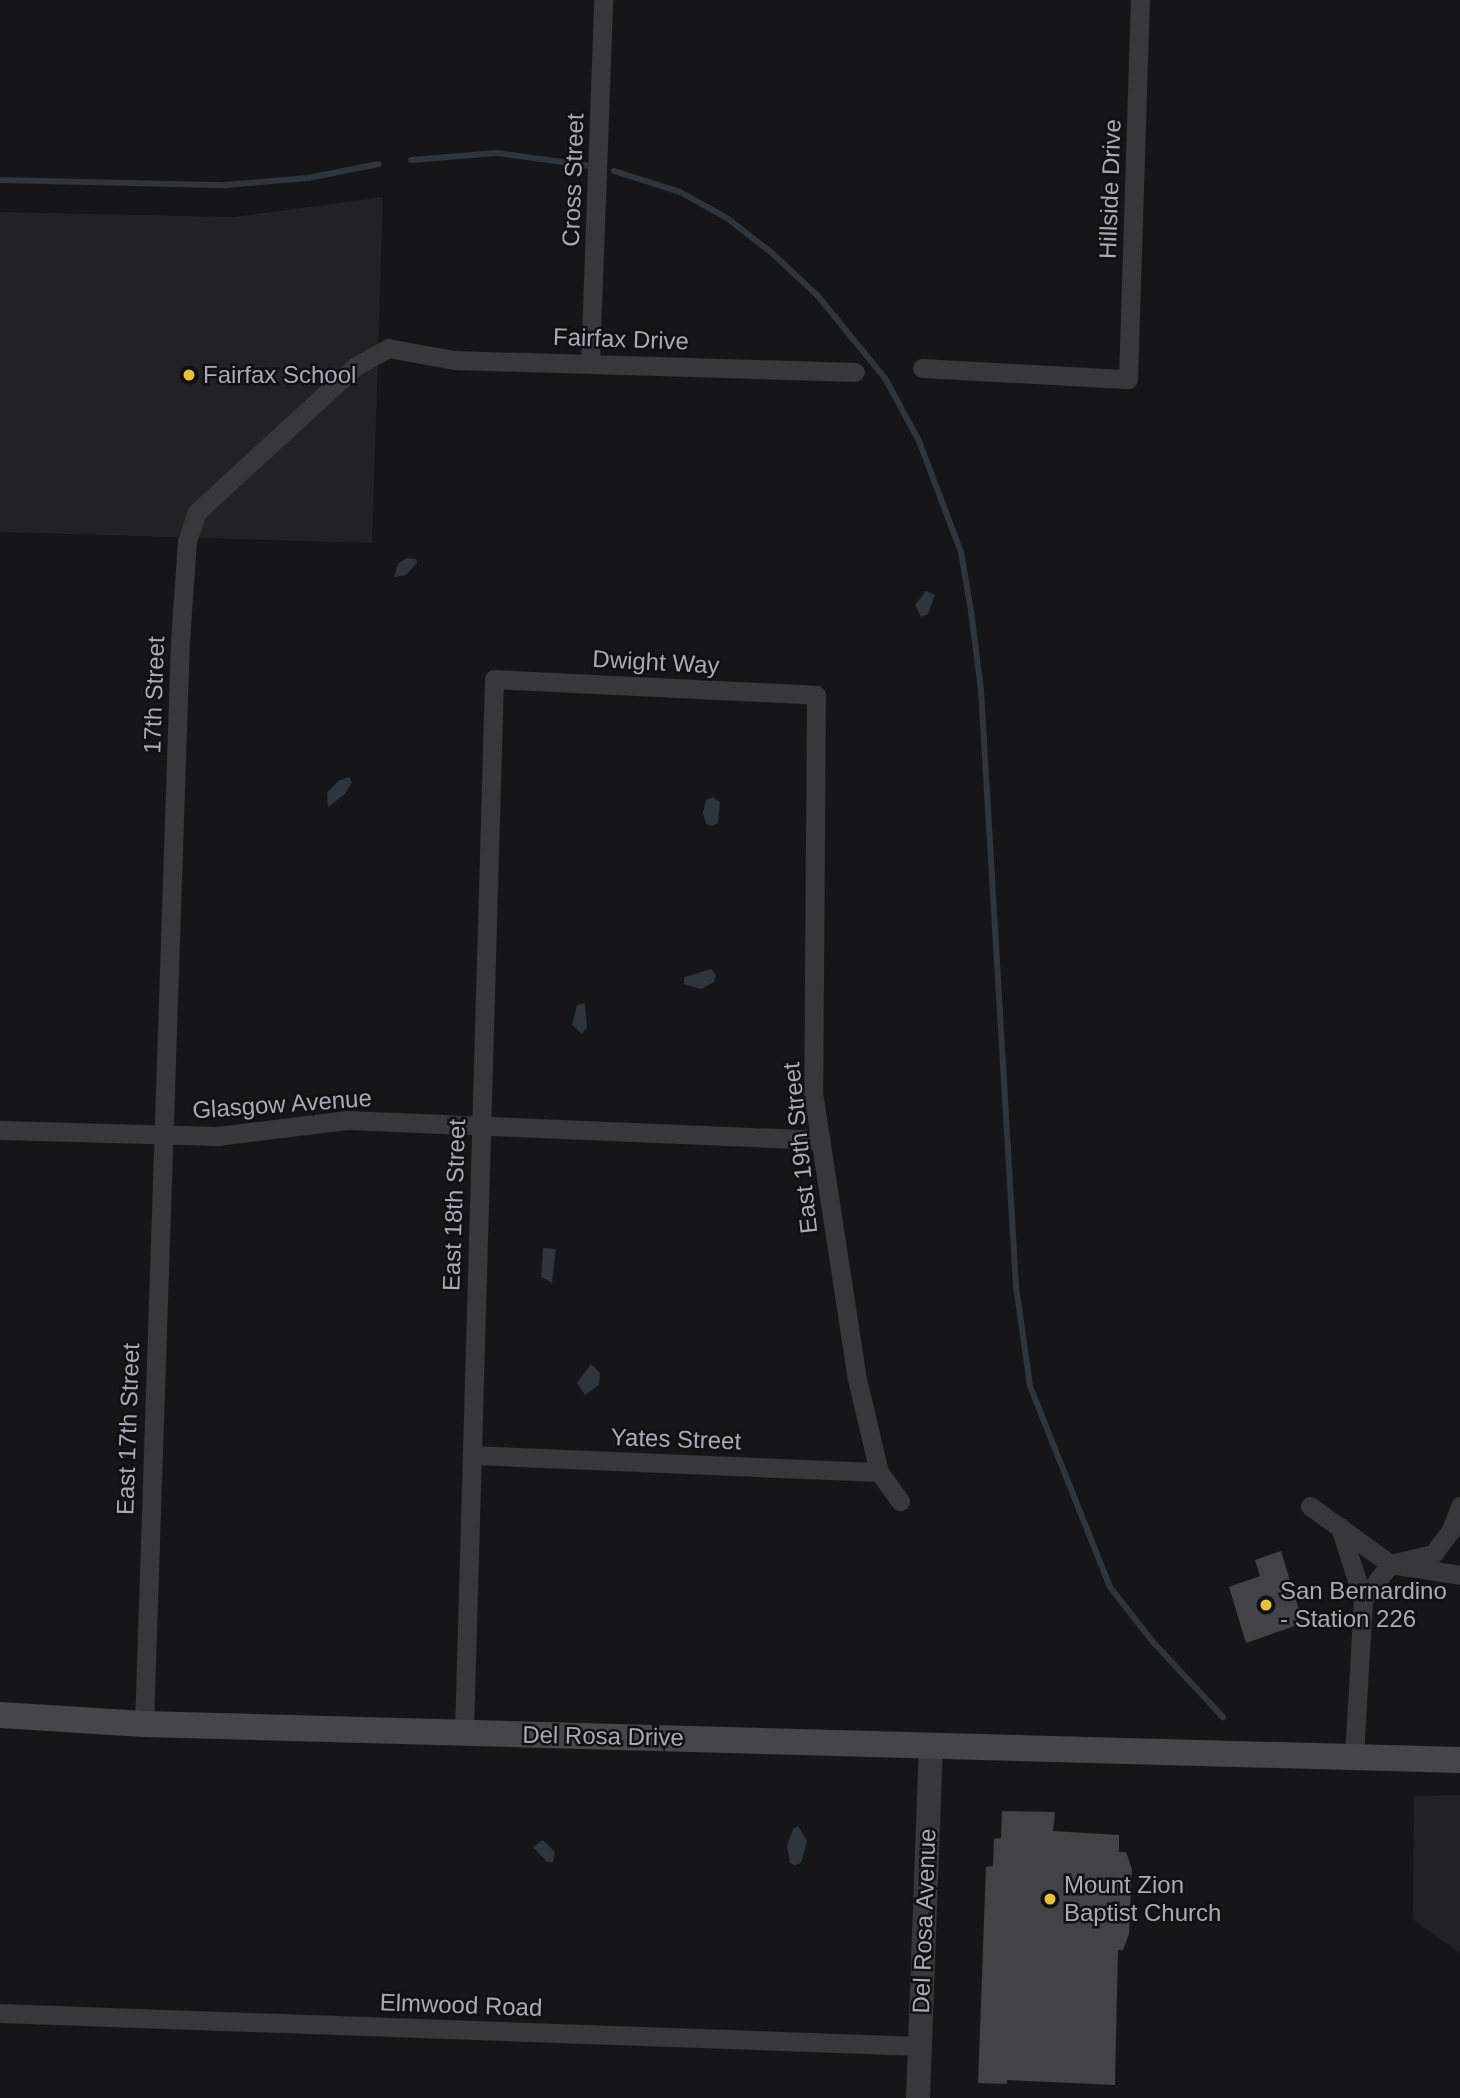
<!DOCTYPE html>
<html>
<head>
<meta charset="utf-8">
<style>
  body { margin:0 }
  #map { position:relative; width:1460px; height:2098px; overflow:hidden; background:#161517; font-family:Arial,sans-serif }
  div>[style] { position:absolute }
  .built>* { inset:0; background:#222124 }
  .water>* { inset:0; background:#2e353c }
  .stream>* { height:6px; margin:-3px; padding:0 3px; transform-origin:3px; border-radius:3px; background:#2e353c }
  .building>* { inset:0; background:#424247 }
  .minor>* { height:19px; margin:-9.5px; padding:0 9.5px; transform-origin:9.5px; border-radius:9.5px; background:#37373c }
  .tertiary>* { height:24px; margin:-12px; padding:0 12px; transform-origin:12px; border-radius:12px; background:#37373c }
  .secondary>* { height:26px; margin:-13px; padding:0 13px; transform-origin:13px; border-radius:13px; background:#45464c }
  .dots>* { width:19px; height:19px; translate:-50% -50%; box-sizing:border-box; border:4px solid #111012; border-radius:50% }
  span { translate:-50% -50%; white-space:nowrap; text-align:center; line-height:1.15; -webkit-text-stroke:5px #111012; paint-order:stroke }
  .street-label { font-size:24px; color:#a8abb7 }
  .poi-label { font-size:24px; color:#a8abb7 }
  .left { translate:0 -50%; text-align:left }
</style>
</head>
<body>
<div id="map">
  <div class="built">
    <div style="clip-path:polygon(383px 197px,372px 543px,0 532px,0 212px,234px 217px)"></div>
    <div style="clip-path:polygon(1460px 1795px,1460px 1953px,1413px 1920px,1414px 1796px)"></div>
  </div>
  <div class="water">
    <div style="clip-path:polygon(406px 558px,416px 559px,417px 563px,406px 575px,394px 577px,398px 564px)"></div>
    <div style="clip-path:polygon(926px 591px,935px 595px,928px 614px,921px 617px,915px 605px)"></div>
    <div style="clip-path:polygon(349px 777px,352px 782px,345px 794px,328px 807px,327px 793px,338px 781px)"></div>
    <div style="clip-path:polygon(713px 797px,720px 802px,718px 823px,712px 826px,706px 824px,703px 813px,706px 800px)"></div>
    <div style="clip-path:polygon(711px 969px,716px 975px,714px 982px,701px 989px,684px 984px,684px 977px)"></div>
    <div style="clip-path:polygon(585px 1003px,587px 1027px,582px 1034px,572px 1025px,577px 1005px)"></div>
    <div style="clip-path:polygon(543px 1248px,556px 1249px,552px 1283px,541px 1277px)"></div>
    <div style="clip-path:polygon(591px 1364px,600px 1373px,599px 1385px,585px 1395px,577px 1383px)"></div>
    <div style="clip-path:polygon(798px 1826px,807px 1841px,801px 1863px,795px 1865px,790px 1863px,787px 1846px,793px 1829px)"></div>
    <div style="clip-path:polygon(543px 1840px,555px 1852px,553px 1862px,547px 1862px,533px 1847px)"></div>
  </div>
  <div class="stream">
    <div style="left:411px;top:160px;width:86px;rotate:-4.7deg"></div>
    <div style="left:497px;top:153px;width:95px;rotate:7.9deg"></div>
    <div style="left:614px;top:171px;width:69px;rotate:17.7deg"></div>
    <div style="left:680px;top:192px;width:54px;rotate:29deg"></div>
    <div style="left:727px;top:218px;width:58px;rotate:38deg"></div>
    <div style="left:773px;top:254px;width:60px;rotate:43deg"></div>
    <div style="left:817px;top:295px;width:107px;rotate:50.7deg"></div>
    <div style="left:885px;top:378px;width:72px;rotate:61.6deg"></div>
    <div style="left:919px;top:441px;width:119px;rotate:69.3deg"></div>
    <div style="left:961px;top:552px;width:60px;rotate:80.4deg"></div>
    <div style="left:971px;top:611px;width:80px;rotate:82.8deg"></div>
    <div style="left:981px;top:690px;width:597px;rotate:86.64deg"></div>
    <div style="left:1016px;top:1286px;width:101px;rotate:82deg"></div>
    <div style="left:1030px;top:1386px;width:216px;rotate:68.3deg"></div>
    <div style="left:1110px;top:1587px;width:70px;rotate:52deg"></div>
    <div style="left:1153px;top:1642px;width:103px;rotate:47deg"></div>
    <div style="left:0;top:180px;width:226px;rotate:1.3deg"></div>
    <div style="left:226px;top:185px;width:82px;rotate:-4.9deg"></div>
    <div style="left:308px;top:178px;width:72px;rotate:-11.2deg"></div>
  </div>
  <div class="building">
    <div style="clip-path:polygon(1281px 1551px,1303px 1623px,1246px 1643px,1229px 1587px,1260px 1576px,1255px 1560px)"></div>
    <div style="clip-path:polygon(1002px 1811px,1055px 1812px,1053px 1831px,1119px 1835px,1119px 1852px,1126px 1852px,1132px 1869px,1129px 1934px,1123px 1950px,1118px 1950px,1115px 2085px,1007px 2080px,1007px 2084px,978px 2083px,986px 1867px,993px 1866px,994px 1839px,1001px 1838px)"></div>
  </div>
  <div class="minor">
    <div style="left:590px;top:362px;width:362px;rotate:-87.9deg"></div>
    <div style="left:922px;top:368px;width:206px;rotate:3.1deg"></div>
    <div style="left:1128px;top:379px;width:379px;rotate:-88.2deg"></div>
    <div style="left:0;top:1130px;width:217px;rotate:1.6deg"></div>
    <div style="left:217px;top:1136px;width:131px;rotate:-7deg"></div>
    <div style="left:347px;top:1120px;width:471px;rotate:2.4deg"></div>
    <div style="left:472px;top:1455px;width:407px;rotate:2.4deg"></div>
    <div style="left:1310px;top:1506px;width:99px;rotate:35.9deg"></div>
    <div style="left:1390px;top:1564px;width:71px;rotate:8.9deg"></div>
    <div style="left:1340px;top:1527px;width:77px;rotate:72.5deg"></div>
    <div style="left:1363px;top:1600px;width:156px;rotate:93.3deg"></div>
    <div style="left:1363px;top:1600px;width:45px;rotate:-53.1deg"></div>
    <div style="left:1390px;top:1564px;width:44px;rotate:-13.1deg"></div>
    <div style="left:1433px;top:1554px;width:30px;rotate:-53deg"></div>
    <div style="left:1451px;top:1530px;width:26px;rotate:-69deg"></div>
    <div style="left:144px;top:1724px;width:1084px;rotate:-88.1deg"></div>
    <div style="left:180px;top:641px;width:100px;rotate:-86deg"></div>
    <div style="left:187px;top:541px;width:31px;rotate:-71deg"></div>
    <div style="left:197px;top:512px;width:216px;rotate:-42.6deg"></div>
    <div style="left:356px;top:366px;width:37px;rotate:-29deg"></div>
    <div style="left:388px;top:348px;width:67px;rotate:10.3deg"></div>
    <div style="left:454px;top:360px;width:401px;rotate:1.7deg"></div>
    <div style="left:464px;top:1732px;width:1053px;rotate:-88.37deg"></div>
    <div style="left:494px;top:679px;width:322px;rotate:2.8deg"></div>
    <div style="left:816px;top:695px;width:397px;rotate:90.4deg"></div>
    <div style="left:813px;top:1092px;width:290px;rotate:81.3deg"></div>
    <div style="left:857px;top:1379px;width:96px;rotate:76.7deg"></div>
    <div style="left:879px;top:1472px;width:36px;rotate:54deg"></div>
    <div style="left:0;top:2013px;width:921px;rotate:2.05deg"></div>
  </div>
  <div class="tertiary">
    <div style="left:918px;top:2098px;width:353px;rotate:-87.9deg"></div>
  </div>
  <div class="secondary">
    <div style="left:0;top:1715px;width:144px;rotate:3.6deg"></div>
    <div style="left:144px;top:1724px;width:1316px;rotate:1.57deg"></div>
  </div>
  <div class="dots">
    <div style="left:189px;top:375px;background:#e9c03c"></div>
    <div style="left:1266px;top:1605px;background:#e9c03c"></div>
    <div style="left:1050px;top:1899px;background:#e9c03c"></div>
  </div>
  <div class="street-label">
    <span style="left:573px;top:180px;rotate:-88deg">Cross Street</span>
    <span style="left:1110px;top:189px;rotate:-88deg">Hillside Drive</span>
    <span style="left:621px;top:339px;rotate:2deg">Fairfax Drive</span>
    <span style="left:656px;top:662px;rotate:3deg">Dwight Way</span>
    <span style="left:154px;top:695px;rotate:-88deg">17th Street</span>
    <span style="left:282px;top:1104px;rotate:-4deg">Glasgow Avenue</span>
    <span style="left:800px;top:1148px;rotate:-96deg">East 19th Street</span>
    <span style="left:454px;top:1205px;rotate:-88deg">East 18th Street</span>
    <span style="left:128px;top:1429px;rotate:-88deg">East 17th Street</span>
    <span style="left:676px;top:1439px;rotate:2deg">Yates Street</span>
    <span style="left:603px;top:1736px;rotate:1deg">Del Rosa Drive</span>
    <span style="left:924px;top:1921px;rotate:-88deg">Del Rosa Avenue</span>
    <span style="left:461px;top:2005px;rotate:2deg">Elmwood Road</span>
  </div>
  <div class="poi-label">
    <span class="left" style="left:203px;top:375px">Fairfax School</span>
    <span class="left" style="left:1280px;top:1605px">San Bernardino<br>- Station 226</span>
    <span class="left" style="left:1064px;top:1899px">Mount Zion<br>Baptist Church</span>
  </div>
</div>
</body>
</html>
